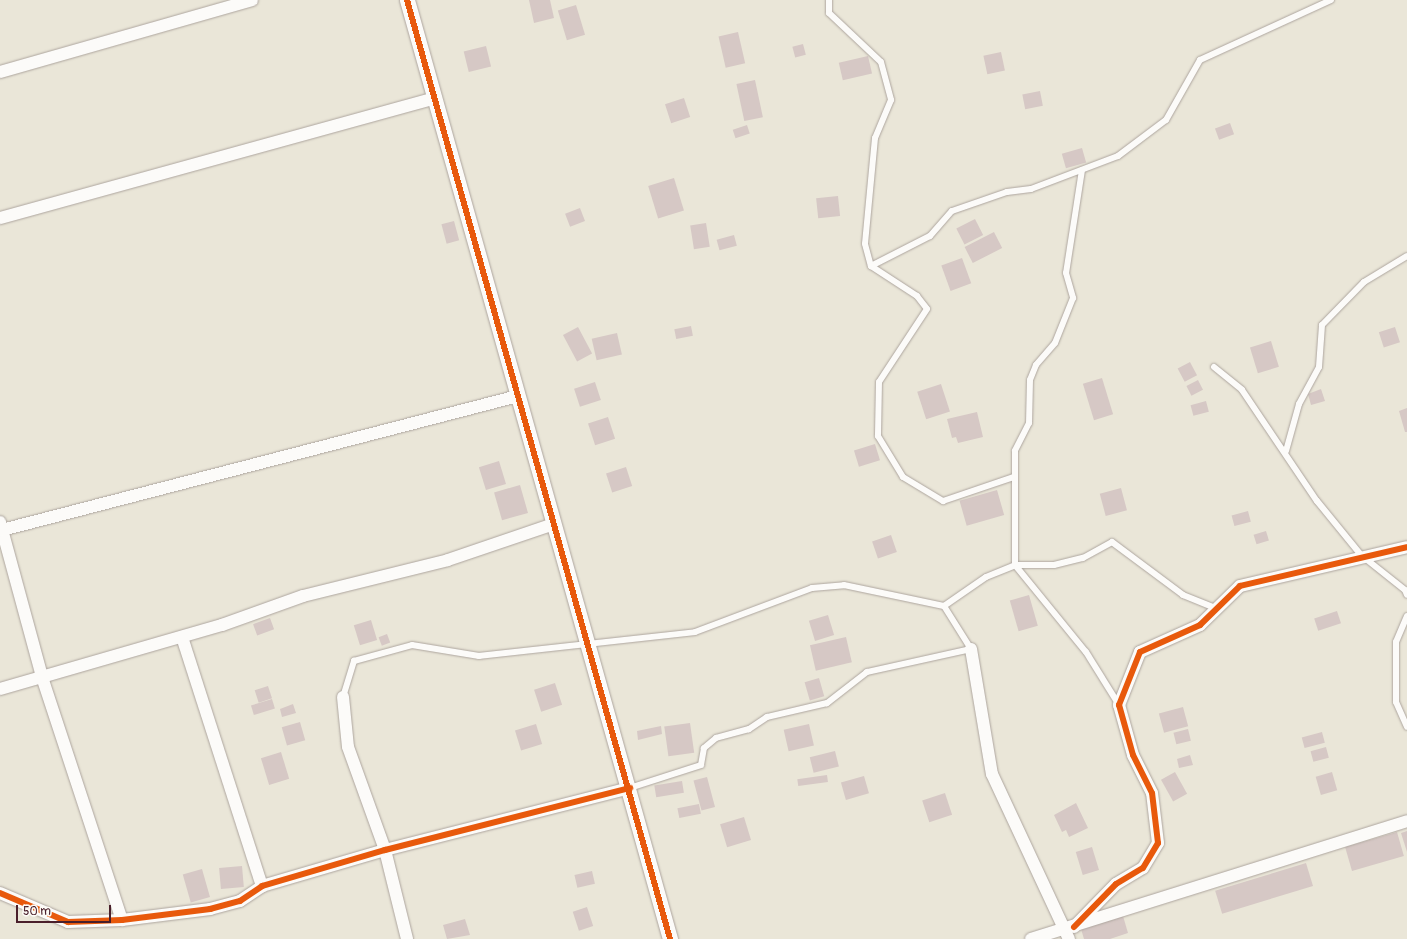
<!DOCTYPE html>
<html>
<head>
<meta charset="utf-8">
<style>
  body { margin:0 }
  #map { position:relative; width:1407px; height:939px; overflow:hidden; background:#eae6d8; font-family:Pangolin,sans-serif }
  div>[style] { position:absolute }
  .building>* { inset:0; background:#d6c8c5; transform-origin:0 0 }
  .roads { filter:drop-shadow(0 0 1px #ada59e) drop-shadow(0 0 1px #ada59e) }
  .service>* { height:6px; margin:-3px; padding:0 3px; transform-origin:3px; border-radius:3px; background:#fcfbf9 }
  .minor>* { height:12px; margin:-6px; padding:0 6px; transform-origin:6px; border-radius:6px; background:#fcfbf9 }
  .tertiary>* { height:15px; margin:-7.5px; padding:0 7.5px; transform-origin:7.5px; border-radius:7.5px; background:#fcfbf9 }
  .cycleway>* { height:6px; margin:-3px; padding:0 3px; transform-origin:3px; border-radius:3px; background:#e8590c }
  span { translate:-50% -50%; white-space:nowrap; text-align:center; line-height:1.15; -webkit-text-stroke:3px #fdfcf7; paint-order:stroke }
  .scale { position:absolute; left:16px; top:905px; width:95px; height:18px; box-sizing:border-box; border:2px solid #4a1f2b; border-top:0; padding-left:5px; font-size:12px; line-height:14px; white-space:nowrap; color:#4a1f2b; -webkit-text-stroke:3px #fdfcf7; paint-order:stroke }
</style>
</head>
<body>
<div id="map">
  <div class="building">
    <div style="clip-path:polygon(529px 0,550px 0,554px 18px,534px 23px)"></div>
    <div style="left:576px;top:5px;width:31px;height:19px;rotate:73deg"></div>
    <div style="left:738px;top:32px;width:32px;height:20px;rotate:77deg"></div>
    <div style="left:803px;top:44px;width:11px;height:11px;rotate:75deg"></div>
    <div style="left:486px;top:46px;width:21px;height:23px;rotate:76deg"></div>
    <div style="left:1001px;top:52px;width:19px;height:18px;rotate:78deg"></div>
    <div style="left:868px;top:56px;width:18px;height:30px;rotate:77deg"></div>
    <div style="left:755px;top:80px;width:38px;height:19px;rotate:78deg"></div>
    <div style="left:1040px;top:91px;width:15px;height:18px;rotate:79deg"></div>
    <div style="left:684px;top:98px;width:20px;height:20px;rotate:72deg"></div>
    <div style="left:1230px;top:123px;width:12px;height:16px;rotate:70deg"></div>
    <div style="left:747px;top:125px;width:9px;height:15px;rotate:72deg"></div>
    <div style="left:1082px;top:148px;width:15px;height:21px;rotate:74deg"></div>
    <div style="left:674px;top:178px;width:34px;height:27px;rotate:73deg"></div>
    <div style="left:838px;top:196px;width:20px;height:22px;rotate:84deg"></div>
    <div style="left:580px;top:208px;width:14px;height:16px;rotate:69deg"></div>
    <div style="left:975px;top:219px;width:18px;height:21px;rotate:63deg"></div>
    <div style="left:454px;top:221px;width:20px;height:13px;rotate:75deg"></div>
    <div style="left:706px;top:223px;width:24px;height:16px;rotate:81deg"></div>
    <div style="left:994px;top:232px;width:18px;height:33px;rotate:63deg"></div>
    <div style="left:734px;top:235px;width:11px;height:18px;rotate:75deg"></div>
    <div style="left:962px;top:258px;width:27px;height:22px;rotate:70deg"></div>
    <div style="left:691px;top:326px;width:10px;height:17px;rotate:79deg"></div>
    <div style="left:578px;top:327px;width:30px;height:17px;rotate:62deg"></div>
    <div style="left:1395px;top:327px;width:16px;height:17px;rotate:72deg"></div>
    <div style="left:617px;top:333px;width:22px;height:26px;rotate:77deg"></div>
    <div style="left:1271px;top:341px;width:27px;height:22px;rotate:73deg"></div>
    <div style="left:1190px;top:362px;width:15px;height:14px;rotate:62deg"></div>
    <div style="left:1102px;top:378px;width:38px;height:20px;rotate:73deg"></div>
    <div style="left:1198px;top:380px;width:11px;height:13px;rotate:63deg"></div>
    <div style="left:595px;top:382px;width:19px;height:22px;rotate:72deg"></div>
    <div style="left:941px;top:384px;width:29px;height:25px;rotate:72deg"></div>
    <div style="clip-path:polygon(1321px 389px,1325px 401px,1311px 405px,1308px 394px)"></div>
    <div style="left:1206px;top:401px;width:11px;height:16px;rotate:75deg"></div>
    <div style="clip-path:polygon(1407px 408px,1407px 432px,1405px 432px,1399px 411px)"></div>
    <div style="clip-path:polygon(977px 412px,983px 437px,958px 443px,956px 437px,952px 438px,947px 419px)"></div>
    <div style="left:608px;top:417px;width:23px;height:21px;rotate:72deg"></div>
    <div style="left:875px;top:444px;width:17px;height:22px;rotate:73deg"></div>
    <div style="left:499px;top:461px;width:24px;height:21px;rotate:73deg"></div>
    <div style="left:626px;top:467px;width:20px;height:21px;rotate:72deg"></div>
    <div style="left:520px;top:485px;width:29px;height:27px;rotate:74deg"></div>
    <div style="left:1121px;top:488px;width:23px;height:22px;rotate:75deg"></div>
    <div style="left:997px;top:490px;width:26px;height:39px;rotate:74deg"></div>
    <div style="left:1248px;top:511px;width:11px;height:17px;rotate:75deg"></div>
    <div style="left:1266px;top:531px;width:10px;height:13px;rotate:73deg"></div>
    <div style="left:891px;top:535px;width:18px;height:20px;rotate:71deg"></div>
    <div style="left:1029px;top:595px;width:32px;height:20px;rotate:74deg"></div>
    <div style="left:1337px;top:611px;width:13px;height:24px;rotate:72deg"></div>
    <div style="left:828px;top:615px;width:21px;height:20px;rotate:73deg"></div>
    <div style="left:270px;top:618px;width:12px;height:18px;rotate:70deg"></div>
    <div style="left:371px;top:620px;width:21px;height:18px;rotate:73deg"></div>
    <div style="left:387px;top:634px;width:9px;height:9px;rotate:69deg"></div>
    <div style="left:846px;top:637px;width:26px;height:37px;rotate:77deg"></div>
    <div style="left:819px;top:678px;width:19px;height:15px;rotate:74deg"></div>
    <div style="left:555px;top:683px;width:23px;height:22px;rotate:72deg"></div>
    <div style="left:268px;top:686px;width:13px;height:14px;rotate:72deg"></div>
    <div style="left:272px;top:699px;width:10px;height:22px;rotate:73deg"></div>
    <div style="clip-path:polygon(293px 704px,296px 713px,282px 717px,280px 709px)"></div>
    <div style="left:1183px;top:707px;width:20px;height:25px;rotate:75deg"></div>
    <div style="left:300px;top:722px;width:19px;height:19px;rotate:74deg"></div>
    <div style="left:690px;top:723px;width:30px;height:26px;rotate:82deg"></div>
    <div style="left:536px;top:724px;width:21px;height:22px;rotate:73deg"></div>
    <div style="left:809px;top:724px;width:22px;height:26px;rotate:77deg"></div>
    <div style="clip-path:polygon(661px 726px,662px 734px,638px 740px,637px 731px)"></div>
    <div style="left:1188px;top:729px;width:12px;height:15px;rotate:76deg"></div>
    <div style="left:1322px;top:732px;width:11px;height:21px;rotate:75deg"></div>
    <div style="left:1326px;top:747px;width:11px;height:16px;rotate:75deg"></div>
    <div style="left:835px;top:751px;width:16px;height:26px;rotate:76deg"></div>
    <div style="left:281px;top:752px;width:28px;height:21px;rotate:73deg"></div>
    <div style="clip-path:polygon(1190px 755px,1193px 765px,1179px 768px,1177px 759px)"></div>
    <div style="left:1175px;top:772px;width:25px;height:16px;rotate:61deg"></div>
    <div style="left:1332px;top:772px;width:19px;height:17px;rotate:74deg"></div>
    <div style="left:827px;top:775px;width:7px;height:30px;rotate:82deg"></div>
    <div style="left:864px;top:776px;width:18px;height:24px;rotate:74deg"></div>
    <div style="left:707px;top:777px;width:31px;height:14px;rotate:75deg"></div>
    <div style="left:682px;top:781px;width:12px;height:28px;rotate:81deg"></div>
    <div style="left:945px;top:793px;width:23px;height:24px;rotate:72deg"></div>
    <div style="clip-path:polygon(1076px 803px,1088px 828px,1069px 837px,1066px 830px,1062px 832px,1054px 815px)"></div>
    <div style="left:699px;top:804px;width:10px;height:22px;rotate:79deg"></div>
    <div style="left:744px;top:817px;width:24px;height:25px;rotate:73deg"></div>
    <div style="clip-path:polygon(1407px 831px,1407px 852px,1401px 833px)"></div>
    <div style="left:1397px;top:832px;width:25px;height:54px;rotate:74deg"></div>
    <div style="left:1092px;top:847px;width:24px;height:17px;rotate:73deg"></div>
    <div style="left:1306px;top:863px;width:24px;height:95px;rotate:73deg"></div>
    <div style="left:242px;top:866px;width:21px;height:23px;rotate:85deg"></div>
    <div style="left:202px;top:869px;width:29px;height:20px;rotate:74deg"></div>
    <div style="left:592px;top:871px;width:13px;height:18px;rotate:77deg"></div>
    <div style="left:587px;top:907px;width:20px;height:15px;rotate:72deg"></div>
    <div style="clip-path:polygon(1123px 916px,1128px 933px,1110px 939px,1084px 939px,1081px 929px)"></div>
    <div style="clip-path:polygon(465px 919px,470px 935px,447px 939px,443px 925px)"></div>
  </div>
  <div class="roads">
    <div class="service">
      <div style="left:829px;top:0;width:13px;rotate:90deg"></div>
      <div style="left:829px;top:13px;width:71px;rotate:43.3deg"></div>
      <div style="left:881px;top:62px;width:39px;rotate:75deg"></div>
      <div style="left:891px;top:100px;width:41px;rotate:112.8deg"></div>
      <div style="left:875px;top:138px;width:106px;rotate:95.4deg"></div>
      <div style="left:865px;top:244px;width:23px;rotate:75deg"></div>
      <div style="left:871px;top:266px;width:55px;rotate:33.1deg"></div>
      <div style="left:917px;top:296px;width:16px;rotate:52deg"></div>
      <div style="left:927px;top:309px;width:87px;rotate:123.3deg"></div>
      <div style="left:879px;top:382px;width:54px;rotate:91.1deg"></div>
      <div style="left:878px;top:436px;width:48px;rotate:58.6deg"></div>
      <div style="left:903px;top:477px;width:47px;rotate:31deg"></div>
      <div style="left:943px;top:501px;width:75px;rotate:-18.7deg"></div>
      <div style="left:1082px;top:170px;width:104px;rotate:98.8deg"></div>
      <div style="left:1066px;top:273px;width:26px;rotate:74deg"></div>
      <div style="left:1073px;top:298px;width:48px;rotate:111.8deg"></div>
      <div style="left:1055px;top:343px;width:29px;rotate:131deg"></div>
      <div style="left:1036px;top:365px;width:16px;rotate:112deg"></div>
      <div style="left:1030px;top:380px;width:43px;rotate:91.3deg"></div>
      <div style="left:1029px;top:423px;width:31px;rotate:117deg"></div>
      <div style="left:1015px;top:451px;width:114px;rotate:90deg"></div>
      <div style="left:1015px;top:565px;width:112px;rotate:50.8deg"></div>
      <div style="left:1086px;top:652px;width:62px;rotate:58.1deg"></div>
      <div style="left:871px;top:266px;width:66px;rotate:-27deg"></div>
      <div style="left:930px;top:236px;width:33px;rotate:-49deg"></div>
      <div style="left:952px;top:211px;width:58px;rotate:-19.1deg"></div>
      <div style="left:1007px;top:192px;width:24px;rotate:-7deg"></div>
      <div style="left:1031px;top:189px;width:93px;rotate:-20.8deg"></div>
      <div style="left:1118px;top:156px;width:60px;rotate:-36.9deg"></div>
      <div style="left:1166px;top:120px;width:69px;rotate:-60.5deg"></div>
      <div style="left:1200px;top:60px;width:144px;rotate:-24.6deg"></div>
      <div style="left:1214px;top:367px;width:36px;rotate:39deg"></div>
      <div style="left:1242px;top:390px;width:134px;rotate:56deg"></div>
      <div style="left:1317px;top:501px;width:70px;rotate:50.8deg"></div>
      <div style="left:1361px;top:555px;width:56px;rotate:38.5deg"></div>
      <div style="left:1405px;top:590px;width:5px;rotate:68deg"></div>
      <div style="left:1286px;top:451px;width:49px;rotate:-74.5deg"></div>
      <div style="left:1299px;top:404px;width:42px;rotate:-61.6deg"></div>
      <div style="left:1319px;top:367px;width:42px;rotate:-85.9deg"></div>
      <div style="left:1322px;top:325px;width:60px;rotate:-45.7deg"></div>
      <div style="left:1364px;top:282px;width:50px;rotate:-31.2deg"></div>
      <div style="left:944px;top:606px;width:51px;rotate:-34.6deg"></div>
      <div style="left:986px;top:577px;width:31px;rotate:-22deg"></div>
      <div style="left:1015px;top:565px;width:39px"></div>
      <div style="left:1054px;top:565px;width:30px;rotate:-14deg"></div>
      <div style="left:1083px;top:558px;width:33px;rotate:-29deg"></div>
      <div style="left:1112px;top:542px;width:89px;rotate:36.7deg"></div>
      <div style="left:1183px;top:595px;width:35px;rotate:22deg"></div>
      <div style="left:1407px;top:616px;width:28px;rotate:113deg"></div>
      <div style="left:1396px;top:642px;width:60px;rotate:90deg"></div>
      <div style="left:1396px;top:702px;width:27px;rotate:66deg"></div>
      <div style="left:343px;top:697px;width:38px;rotate:-73deg"></div>
      <div style="left:354px;top:661px;width:60px;rotate:-15.4deg"></div>
      <div style="left:412px;top:645px;width:68px;rotate:9.3deg"></div>
      <div style="left:479px;top:656px;width:217px;rotate:-6.3deg"></div>
      <div style="left:695px;top:632px;width:125px;rotate:-20.6deg"></div>
      <div style="left:812px;top:588px;width:32px;rotate:-5deg"></div>
      <div style="left:844px;top:585px;width:102px;rotate:11.9deg"></div>
      <div style="left:944px;top:606px;width:51px;rotate:57.9deg"></div>
      <div style="left:971px;top:649px;width:107px;rotate:167.5deg"></div>
      <div style="left:867px;top:672px;width:51px;rotate:142.2deg"></div>
      <div style="left:827px;top:703px;width:62px;rotate:166.9deg"></div>
      <div style="left:767px;top:717px;width:22px;rotate:146deg"></div>
      <div style="left:749px;top:729px;width:34px;rotate:165deg"></div>
      <div style="left:716px;top:738px;width:16px;rotate:140deg"></div>
      <div style="left:704px;top:748px;width:17px;rotate:100deg"></div>
      <div style="left:701px;top:765px;width:75px;rotate:162.1deg"></div>
    </div>
    <div class="minor">
      <div style="left:0;top:72px;width:262px;rotate:-15.9deg"></div>
      <div style="left:0;top:218px;width:451px;rotate:-15.4deg"></div>
      <div style="left:0;top:522px;width:161px;rotate:74.8deg"></div>
      <div style="left:42px;top:677px;width:256px;rotate:71.8deg"></div>
      <div style="left:2px;top:530px;width:533px;rotate:-14.56deg"></div>
      <div style="left:182px;top:637px;width:262px;rotate:72.2deg"></div>
      <div style="left:971px;top:649px;width:127px;rotate:80.5deg"></div>
      <div style="left:992px;top:774px;width:182px;rotate:65deg"></div>
      <div style="left:0;top:689px;width:231px;rotate:-16.1deg"></div>
      <div style="left:222px;top:625px;width:86px;rotate:-19.7deg"></div>
      <div style="left:303px;top:596px;width:149px;rotate:-13.9deg"></div>
      <div style="left:448px;top:560px;width:112px;rotate:-18.8deg"></div>
      <div style="left:343px;top:697px;width:50px;rotate:84.3deg"></div>
      <div style="left:348px;top:747px;width:109px;rotate:70.2deg"></div>
      <div style="left:385px;top:850px;width:92px;rotate:76.1deg"></div>
      <div style="left:0;top:893px;width:74px;rotate:23.1deg"></div>
      <div style="left:68px;top:922px;width:54px;rotate:-2.1deg"></div>
      <div style="left:122px;top:920px;width:89px;rotate:-7.1deg"></div>
      <div style="left:210px;top:909px;width:31px;rotate:-15deg"></div>
      <div style="left:240px;top:901px;width:27px;rotate:-34deg"></div>
      <div style="left:262px;top:886px;width:128px;rotate:-16.3deg"></div>
      <div style="left:385px;top:850px;width:253px;rotate:-14.2deg"></div>
      <div style="left:1074px;top:927px;width:60px;rotate:-45.7deg"></div>
      <div style="left:1116px;top:884px;width:31px;rotate:-31deg"></div>
      <div style="left:1143px;top:868px;width:29px;rotate:-59deg"></div>
      <div style="left:1158px;top:843px;width:50px;rotate:-96.8deg"></div>
      <div style="left:1152px;top:793px;width:42px;rotate:-116.6deg"></div>
      <div style="left:1133px;top:755px;width:52px;rotate:-105.6deg"></div>
      <div style="left:1119px;top:705px;width:57px;rotate:-68.4deg"></div>
      <div style="left:1140px;top:652px;width:66px;rotate:-24.2deg"></div>
      <div style="left:1200px;top:625px;width:56px;rotate:-44.3deg"></div>
      <div style="left:1240px;top:586px;width:171px;rotate:-13.1deg"></div>
      <div style="left:1031px;top:939px;width:394px;rotate:-17.4deg"></div>
    </div>
    <div class="tertiary">
      <div style="left:407px;top:0;width:975px;rotate:74.35deg"></div>
    </div>
  </div>
  <div class="cycleway">
    <div style="left:407px;top:0;width:975px;rotate:74.35deg"></div>
    <div style="left:0;top:893px;width:74px;rotate:23.1deg"></div>
    <div style="left:68px;top:922px;width:54px;rotate:-2.1deg"></div>
    <div style="left:122px;top:920px;width:89px;rotate:-7.1deg"></div>
    <div style="left:210px;top:909px;width:31px;rotate:-15deg"></div>
    <div style="left:240px;top:901px;width:27px;rotate:-34deg"></div>
    <div style="left:262px;top:886px;width:128px;rotate:-16.3deg"></div>
    <div style="left:385px;top:850px;width:253px;rotate:-14.2deg"></div>
    <div style="left:1074px;top:927px;width:60px;rotate:-45.7deg"></div>
    <div style="left:1116px;top:884px;width:31px;rotate:-31deg"></div>
    <div style="left:1143px;top:868px;width:29px;rotate:-59deg"></div>
    <div style="left:1158px;top:843px;width:50px;rotate:-96.8deg"></div>
    <div style="left:1152px;top:793px;width:42px;rotate:-116.6deg"></div>
    <div style="left:1133px;top:755px;width:52px;rotate:-105.6deg"></div>
    <div style="left:1119px;top:705px;width:57px;rotate:-68.4deg"></div>
    <div style="left:1140px;top:652px;width:66px;rotate:-24.2deg"></div>
    <div style="left:1200px;top:625px;width:56px;rotate:-44.3deg"></div>
    <div style="left:1240px;top:586px;width:171px;rotate:-13.1deg"></div>
  </div>
  <div class="scale">50 m</div>
</div>
</body>
</html>
